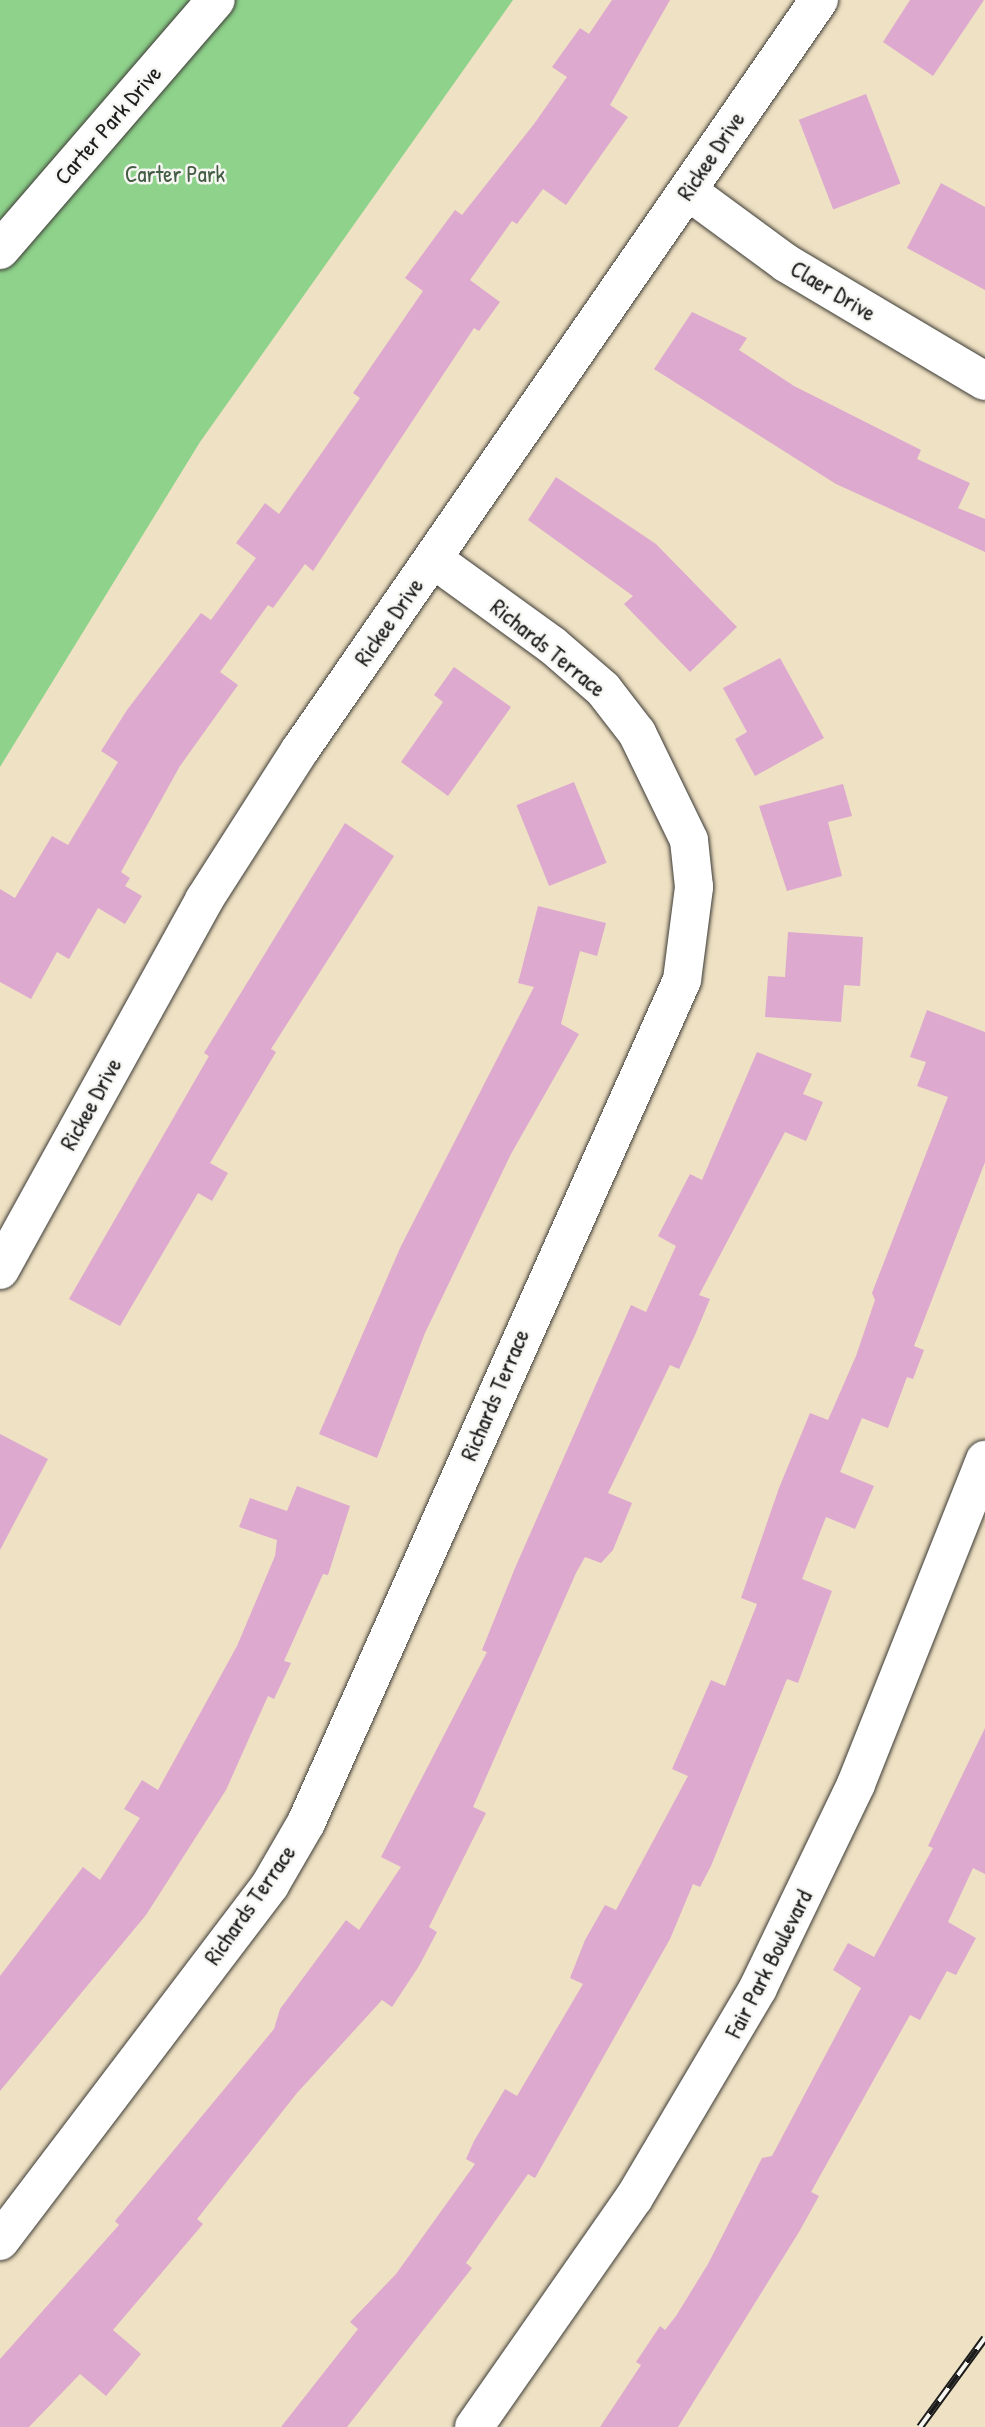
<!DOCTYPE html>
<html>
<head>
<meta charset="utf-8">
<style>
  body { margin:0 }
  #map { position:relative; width:985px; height:2427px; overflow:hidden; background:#efe1c3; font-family:"Patrick Hand",sans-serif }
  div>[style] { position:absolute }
  .green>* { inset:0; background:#8ed28b }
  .building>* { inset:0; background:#dda9cf; transform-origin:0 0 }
  .roads { filter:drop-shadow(0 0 2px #3c3a35) drop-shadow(0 0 2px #3c3a35) }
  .minor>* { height:38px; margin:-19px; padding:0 19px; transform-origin:19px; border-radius:19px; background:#fff }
  .rail>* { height:8px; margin-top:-4px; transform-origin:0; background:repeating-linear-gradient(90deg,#f6f6f2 0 16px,#1c1c1c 0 32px); box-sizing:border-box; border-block:2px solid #1c1c1c }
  span { translate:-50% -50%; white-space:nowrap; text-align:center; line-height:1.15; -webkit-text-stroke:5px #f6f6f2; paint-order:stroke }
  .street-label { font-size:23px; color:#1c1c1c }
  .park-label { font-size:23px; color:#445c43 }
</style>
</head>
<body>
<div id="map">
  <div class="green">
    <div style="clip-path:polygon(0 0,513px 0,200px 442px,0 767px)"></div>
  </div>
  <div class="building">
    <div style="clip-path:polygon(612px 0,670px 0,610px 105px,628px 117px,566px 205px,543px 189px,517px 224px,512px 221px,470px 280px,500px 302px,479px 331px,474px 328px,313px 571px,305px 564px,273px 608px,268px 605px,220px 672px,238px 685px,180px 766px,121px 872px,130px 878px,125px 886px,142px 896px,125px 924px,98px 908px,69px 959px,57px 952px,31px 999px,0 982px,0 889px,15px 898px,52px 836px,68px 845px,118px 762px,101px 751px,127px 710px,201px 613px,211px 620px,256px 558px,236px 543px,265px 503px,279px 514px,360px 398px,353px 393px,423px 291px,405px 278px,455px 210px,462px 215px,534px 124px,567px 77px,552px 67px,580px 28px,589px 34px)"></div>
    <div style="clip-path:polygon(910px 0,984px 0,933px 76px,883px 42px)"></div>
    <div style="left:866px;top:94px;width:96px;height:72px;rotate:69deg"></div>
    <div style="clip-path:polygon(941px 183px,985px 207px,985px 290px,907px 248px)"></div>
    <div style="clip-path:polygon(692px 312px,747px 338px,739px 350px,794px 386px,921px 450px,917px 459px,970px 483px,958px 508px,985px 519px,985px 552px,836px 484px,654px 369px)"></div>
    <div style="clip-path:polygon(556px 477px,656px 544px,737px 627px,690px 672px,624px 604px,633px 596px,528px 520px)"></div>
    <div style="clip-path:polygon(780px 658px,824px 738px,755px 776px,735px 739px,747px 732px,723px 688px)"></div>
    <div style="clip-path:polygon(454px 667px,511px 707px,448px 796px,401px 762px,443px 702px,434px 695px)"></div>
    <div style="left:574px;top:782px;width:87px;height:62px;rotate:68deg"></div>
    <div style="clip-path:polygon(843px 784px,852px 816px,828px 822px,842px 876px,787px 891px,759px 806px)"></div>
    <div style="clip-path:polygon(345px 823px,394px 856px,271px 1049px,276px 1052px,210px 1163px,228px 1173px,212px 1201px,198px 1193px,120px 1326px,69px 1299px,209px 1056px,204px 1053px)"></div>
    <div style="clip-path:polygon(538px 906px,606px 923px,597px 956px,580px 951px,561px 1024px,579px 1034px,511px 1154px,425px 1333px,377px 1458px,319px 1434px,401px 1246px,534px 987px,518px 983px)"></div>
    <div style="clip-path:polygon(788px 932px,863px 937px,860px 986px,844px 985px,841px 1022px,765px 1017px,768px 976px,785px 977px)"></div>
    <div style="clip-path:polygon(927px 1010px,985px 1032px,985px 1162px,914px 1346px,924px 1350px,913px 1379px,907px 1377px,888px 1428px,862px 1418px,840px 1472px,874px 1486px,855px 1529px,826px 1517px,802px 1579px,832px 1591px,798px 1683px,787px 1679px,711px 1866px,700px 1887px,693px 1884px,670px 1939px,535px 2178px,528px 2174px,466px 2263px,472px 2268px,347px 2427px,281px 2427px,358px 2329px,350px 2322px,396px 2274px,475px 2164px,466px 2159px,474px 2141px,505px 2089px,517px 2096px,583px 1984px,570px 1978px,585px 1940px,605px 1905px,616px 1910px,688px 1776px,672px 1769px,711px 1680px,725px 1686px,757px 1604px,741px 1598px,779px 1488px,810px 1413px,828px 1420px,856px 1356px,875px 1300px,872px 1293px,948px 1097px,917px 1086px,926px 1062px,910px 1057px)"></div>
    <div style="clip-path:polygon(757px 1052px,812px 1074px,803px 1094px,823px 1102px,806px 1141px,785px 1132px,699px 1295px,710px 1299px,695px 1335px,679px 1369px,670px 1365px,608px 1493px,632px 1503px,613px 1550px,601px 1563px,585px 1557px,576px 1573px,473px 1807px,486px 1813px,429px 1927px,437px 1932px,419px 1966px,392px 2007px,382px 2000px,297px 2093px,197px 2219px,203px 2224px,113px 2330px,141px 2354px,106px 2396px,80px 2374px,29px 2427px,0 2427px,0 2359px,119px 2225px,115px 2221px,274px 2029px,280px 2009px,346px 1920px,359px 1930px,401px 1867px,381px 1857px,487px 1652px,482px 1650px,515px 1568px,631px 1305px,646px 1312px,676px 1246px,658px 1236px,690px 1174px,702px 1180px)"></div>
    <div style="clip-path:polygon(0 1434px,48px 1459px,0 1550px)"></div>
    <div style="clip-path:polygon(297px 1486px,350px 1506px,328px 1575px,323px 1574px,284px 1661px,291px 1663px,274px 1699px,268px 1696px,226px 1790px,146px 1915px,0 2091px,0 1976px,83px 1867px,100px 1880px,140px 1818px,124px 1809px,142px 1780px,158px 1790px,237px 1646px,275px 1556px,277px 1540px,239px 1527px,250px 1498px,287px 1511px)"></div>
    <div style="clip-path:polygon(985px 1728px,985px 1874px,973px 1868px,948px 1922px,976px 1938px,956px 1975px,947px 1971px,920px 2020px,910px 2015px,811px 2192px,819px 2196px,799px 2232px,678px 2427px,600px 2427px,641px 2365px,636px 2362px,660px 2326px,665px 2330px,676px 2316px,708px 2264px,762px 2158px,772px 2156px,861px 1988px,833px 1970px,848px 1943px,874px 1957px,933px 1848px,928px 1846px)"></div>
  </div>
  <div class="roads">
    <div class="minor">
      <div style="left:688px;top:191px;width:122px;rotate:36.3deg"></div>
      <div style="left:786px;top:263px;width:231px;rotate:30.7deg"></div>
      <div style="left:0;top:250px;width:330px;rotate:-49.2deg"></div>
      <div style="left:0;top:1270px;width:423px;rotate:-61.1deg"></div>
      <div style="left:204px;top:900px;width:178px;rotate:-57.4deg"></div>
      <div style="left:300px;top:750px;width:912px;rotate:-55.32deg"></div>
      <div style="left:0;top:2241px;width:447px;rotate:-52.8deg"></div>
      <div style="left:270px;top:1885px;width:72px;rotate:-59.9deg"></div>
      <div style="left:306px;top:1823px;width:923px;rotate:-65.96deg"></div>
      <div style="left:682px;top:980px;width:94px;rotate:-82.6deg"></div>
      <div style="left:694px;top:887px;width:47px;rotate:-96.1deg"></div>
      <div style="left:689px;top:840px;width:119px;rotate:-115.9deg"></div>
      <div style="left:637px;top:733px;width:56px;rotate:-127.7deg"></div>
      <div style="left:603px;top:689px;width:67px;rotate:-139.2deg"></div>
      <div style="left:552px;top:645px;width:147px;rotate:-144.1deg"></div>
      <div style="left:474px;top:2427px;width:279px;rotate:-55.1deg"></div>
      <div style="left:634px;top:2198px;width:244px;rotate:-59.4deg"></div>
      <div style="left:758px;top:1988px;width:226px;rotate:-64.3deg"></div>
      <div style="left:856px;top:1784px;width:349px;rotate:-68.3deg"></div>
    </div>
  </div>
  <div class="rail">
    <div style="left:920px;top:2427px;width:110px;rotate:-53.9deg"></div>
  </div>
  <div class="street-label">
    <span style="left:108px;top:125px;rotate:-49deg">Carter Park Drive</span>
    <span style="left:711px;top:156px;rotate:-56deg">Rickee Drive</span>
    <span style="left:833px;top:291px;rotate:31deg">Claer Drive</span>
    <span style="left:389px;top:622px;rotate:-55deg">Rickee Drive</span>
    <span style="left:548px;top:648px;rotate:39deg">Richards Terrace</span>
    <span style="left:91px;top:1104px;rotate:-61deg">Rickee Drive</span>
    <span style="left:495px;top:1395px;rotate:-67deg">Richards Terrace</span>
    <span style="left:250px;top:1905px;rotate:-55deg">Richards Terrace</span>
    <span style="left:769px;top:1964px;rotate:-63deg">Fair Park Boulevard</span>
  </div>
  <div class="park-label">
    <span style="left:175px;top:174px">Carter Park</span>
  </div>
</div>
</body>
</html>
